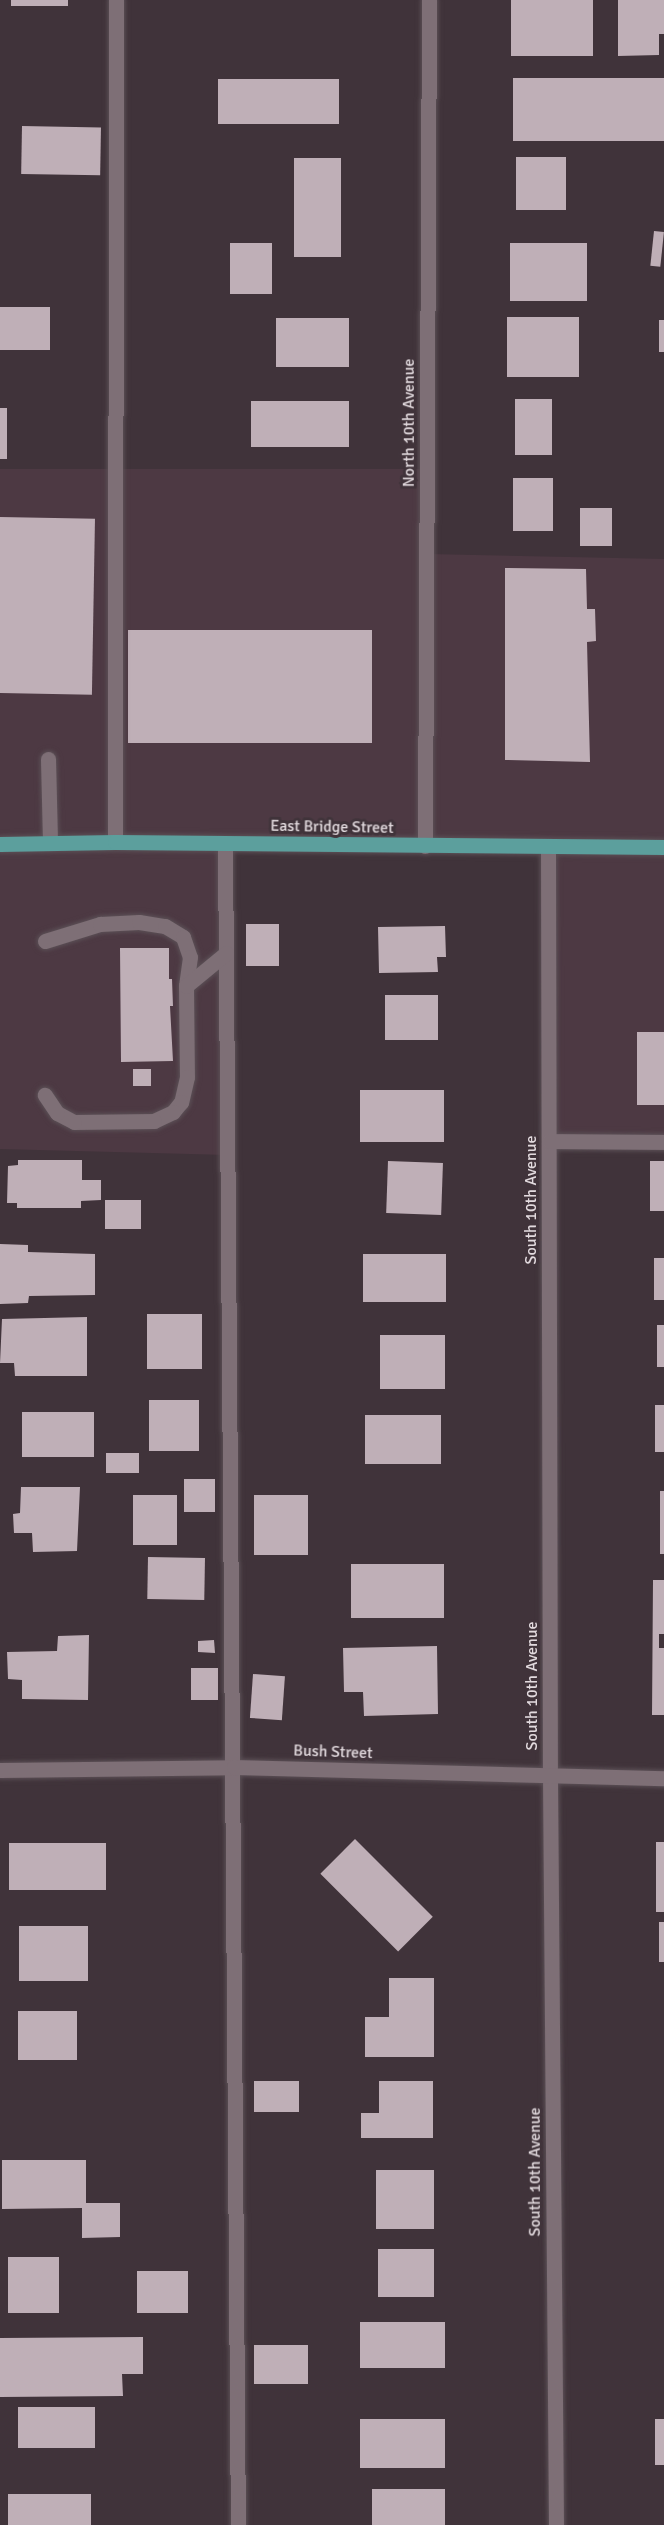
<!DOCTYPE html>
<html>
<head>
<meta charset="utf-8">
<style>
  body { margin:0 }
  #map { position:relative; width:664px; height:2525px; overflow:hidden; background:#40333a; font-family:Signika,sans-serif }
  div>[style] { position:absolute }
  .built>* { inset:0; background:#4d3943 }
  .building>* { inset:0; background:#bfafb7; transform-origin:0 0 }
  .roads { filter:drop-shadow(0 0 2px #5b5056) drop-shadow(0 0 2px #5b5056) }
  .minor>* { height:15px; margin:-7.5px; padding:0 7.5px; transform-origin:7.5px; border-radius:7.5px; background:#7e6f76 }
  .major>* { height:15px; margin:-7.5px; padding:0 7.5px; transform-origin:7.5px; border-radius:7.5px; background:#5c9f9d }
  span { translate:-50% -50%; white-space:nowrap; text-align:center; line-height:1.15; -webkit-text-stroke:6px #40333a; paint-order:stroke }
  .street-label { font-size:16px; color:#e2dade }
</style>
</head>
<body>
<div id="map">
  <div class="built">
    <div style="clip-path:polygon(0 469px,427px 469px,427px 554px,664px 559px,664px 1142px,549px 1141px,548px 847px,226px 844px,228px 1155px,0 1149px)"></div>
  </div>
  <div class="building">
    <div style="left:11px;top:0;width:57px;height:6px"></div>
    <div style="left:511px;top:0;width:82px;height:56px"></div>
    <div style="clip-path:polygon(618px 0,664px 0,664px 34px,659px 34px,659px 55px,618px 56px)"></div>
    <div style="left:513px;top:78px;width:151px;height:63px"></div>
    <div style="left:218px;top:79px;width:121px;height:45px"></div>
    <div style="left:22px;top:126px;width:79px;height:48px;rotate:1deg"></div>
    <div style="left:516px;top:157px;width:50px;height:53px"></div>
    <div style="left:294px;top:158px;width:47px;height:99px"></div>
    <div style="left:654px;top:231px;width:10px;height:35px;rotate:6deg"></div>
    <div style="left:230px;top:243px;width:42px;height:51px"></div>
    <div style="left:510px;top:243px;width:77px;height:58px"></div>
    <div style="left:0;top:307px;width:50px;height:43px"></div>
    <div style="left:507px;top:317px;width:72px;height:60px"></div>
    <div style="left:276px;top:318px;width:73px;height:49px"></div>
    <div style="left:659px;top:320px;width:5px;height:32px"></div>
    <div style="left:515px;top:399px;width:37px;height:56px"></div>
    <div style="left:251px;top:401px;width:98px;height:46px"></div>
    <div style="left:0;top:408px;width:7px;height:51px"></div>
    <div style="left:513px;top:478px;width:40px;height:53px"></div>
    <div style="left:580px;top:508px;width:32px;height:38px"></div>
    <div style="left:0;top:517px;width:95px;height:176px;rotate:1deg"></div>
    <div style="clip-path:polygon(505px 568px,586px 569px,587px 609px,595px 609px,596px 641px,587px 642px,590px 762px,505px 760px)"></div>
    <div style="left:128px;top:630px;width:244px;height:113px"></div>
    <div style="left:279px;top:924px;width:42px;height:33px;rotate:90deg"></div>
    <div style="clip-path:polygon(445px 926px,446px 957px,437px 957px,438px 972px,379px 973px,378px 927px)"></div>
    <div style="clip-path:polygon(120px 948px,169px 948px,169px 979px,172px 979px,173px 1006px,170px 1006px,173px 1061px,121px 1062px)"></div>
    <div style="left:385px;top:995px;width:53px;height:45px"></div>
    <div style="left:637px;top:1032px;width:27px;height:73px"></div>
    <div style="left:133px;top:1069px;width:18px;height:17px"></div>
    <div style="left:360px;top:1090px;width:84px;height:52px"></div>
    <div style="clip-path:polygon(18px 1160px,82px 1160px,82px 1180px,101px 1180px,101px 1200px,81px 1201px,81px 1208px,17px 1208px,17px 1203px,7px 1203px,8px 1166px,18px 1165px)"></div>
    <div style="left:388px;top:1161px;width:55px;height:52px;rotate:2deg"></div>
    <div style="left:650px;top:1161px;width:14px;height:50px"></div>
    <div style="left:105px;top:1200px;width:36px;height:29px"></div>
    <div style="clip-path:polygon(0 1244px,28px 1245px,28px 1252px,95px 1254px,95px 1295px,29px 1296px,28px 1303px,0 1304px)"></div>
    <div style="left:363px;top:1254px;width:83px;height:48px"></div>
    <div style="left:654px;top:1258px;width:10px;height:42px"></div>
    <div style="left:147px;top:1314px;width:55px;height:55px"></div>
    <div style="clip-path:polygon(87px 1317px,87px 1376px,15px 1376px,14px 1363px,0 1363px,2px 1319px)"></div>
    <div style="left:657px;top:1325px;width:7px;height:42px"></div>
    <div style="left:380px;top:1335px;width:65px;height:54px"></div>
    <div style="left:149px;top:1400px;width:50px;height:51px"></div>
    <div style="left:655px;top:1405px;width:9px;height:47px"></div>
    <div style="left:22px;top:1412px;width:72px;height:45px"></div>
    <div style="left:365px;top:1415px;width:76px;height:49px"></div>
    <div style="left:106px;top:1453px;width:33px;height:20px"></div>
    <div style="left:215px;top:1479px;width:33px;height:31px;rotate:90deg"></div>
    <div style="clip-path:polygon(21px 1487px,80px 1487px,77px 1551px,33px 1552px,32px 1533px,14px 1533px,13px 1514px,20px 1513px)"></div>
    <div style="left:660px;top:1491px;width:4px;height:63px"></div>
    <div style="left:133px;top:1495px;width:44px;height:50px"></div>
    <div style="left:254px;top:1495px;width:54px;height:60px"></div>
    <div style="left:148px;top:1557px;width:57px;height:42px;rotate:1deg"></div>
    <div style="left:351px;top:1564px;width:93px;height:54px"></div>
    <div style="clip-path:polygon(653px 1580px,664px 1580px,664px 1634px,659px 1634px,659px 1648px,664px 1648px,664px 1715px,652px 1715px)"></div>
    <div style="clip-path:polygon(89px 1635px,88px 1700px,22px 1699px,22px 1680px,8px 1679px,7px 1652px,57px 1651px,58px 1636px)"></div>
    <div style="clip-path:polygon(214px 1640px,215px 1653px,198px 1652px,198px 1641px)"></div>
    <div style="clip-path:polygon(437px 1646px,438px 1714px,364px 1716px,363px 1692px,344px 1692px,343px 1648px)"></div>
    <div style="left:191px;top:1668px;width:27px;height:32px"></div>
    <div style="left:253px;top:1674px;width:32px;height:44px;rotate:4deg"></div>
    <div style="left:355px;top:1839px;width:110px;height:49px;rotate:45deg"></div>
    <div style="left:656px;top:1842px;width:8px;height:70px"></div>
    <div style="left:9px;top:1843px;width:97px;height:47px"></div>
    <div style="left:659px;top:1922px;width:5px;height:40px"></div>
    <div style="left:19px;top:1926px;width:69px;height:55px"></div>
    <div style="clip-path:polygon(389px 1978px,434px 1978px,434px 2057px,365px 2057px,365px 2017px,389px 2017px)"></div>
    <div style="left:18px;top:2011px;width:59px;height:49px"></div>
    <div style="left:254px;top:2081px;width:45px;height:31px"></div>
    <div style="clip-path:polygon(379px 2081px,433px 2081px,433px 2138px,361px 2138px,361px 2113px,379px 2113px)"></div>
    <div style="clip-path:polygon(2px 2160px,86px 2160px,86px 2203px,120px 2203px,120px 2237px,82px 2238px,82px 2208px,2px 2209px)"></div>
    <div style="left:376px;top:2170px;width:58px;height:59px"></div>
    <div style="left:378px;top:2249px;width:56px;height:48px"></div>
    <div style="left:8px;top:2257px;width:51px;height:56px"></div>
    <div style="left:137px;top:2271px;width:51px;height:42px"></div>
    <div style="left:360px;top:2322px;width:85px;height:46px"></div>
    <div style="clip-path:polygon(143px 2337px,143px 2374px,122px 2374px,123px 2396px,0 2397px,0 2338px)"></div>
    <div style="left:254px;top:2345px;width:54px;height:39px"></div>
    <div style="left:18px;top:2407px;width:77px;height:41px"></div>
    <div style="left:360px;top:2419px;width:85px;height:49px"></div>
    <div style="left:655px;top:2419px;width:9px;height:46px"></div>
    <div style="left:372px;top:2489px;width:73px;height:36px"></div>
    <div style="left:8px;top:2494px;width:83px;height:31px"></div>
  </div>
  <div class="roads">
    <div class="minor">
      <div style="left:48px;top:759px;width:84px;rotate:88.6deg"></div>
      <div style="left:115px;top:842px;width:842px;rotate:-89.93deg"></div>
      <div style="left:225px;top:844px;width:1681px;rotate:89.56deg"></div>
      <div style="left:425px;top:846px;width:846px;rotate:-89.73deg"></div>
      <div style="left:548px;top:847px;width:930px;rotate:89.88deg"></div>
      <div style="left:550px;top:1777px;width:748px;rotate:89.54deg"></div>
      <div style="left:45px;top:941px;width:58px;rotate:-17.2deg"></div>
      <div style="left:100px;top:924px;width:39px;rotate:-3deg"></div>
      <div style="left:139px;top:922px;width:26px;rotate:9deg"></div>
      <div style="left:165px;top:926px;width:21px;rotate:31deg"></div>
      <div style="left:183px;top:937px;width:21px;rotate:71deg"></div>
      <div style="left:190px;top:957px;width:29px;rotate:98deg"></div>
      <div style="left:186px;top:986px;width:91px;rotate:89.4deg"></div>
      <div style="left:187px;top:1077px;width:26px;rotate:103deg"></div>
      <div style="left:181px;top:1102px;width:13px;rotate:129deg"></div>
      <div style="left:173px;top:1112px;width:21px;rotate:155deg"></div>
      <div style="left:154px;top:1121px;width:80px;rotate:179.3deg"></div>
      <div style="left:74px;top:1122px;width:19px;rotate:-152deg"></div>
      <div style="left:57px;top:1113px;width:22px;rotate:-124deg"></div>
      <div style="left:186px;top:986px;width:52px;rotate:-39.5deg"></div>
      <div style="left:549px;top:1141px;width:115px;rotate:0.5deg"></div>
      <div style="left:0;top:1770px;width:234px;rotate:-0.7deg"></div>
      <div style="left:234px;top:1767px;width:430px;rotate:1.5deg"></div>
    </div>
    <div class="major">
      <div style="left:0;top:844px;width:115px;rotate:-1deg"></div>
      <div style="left:115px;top:842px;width:549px;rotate:0.52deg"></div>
    </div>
  </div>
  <div class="street-label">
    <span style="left:409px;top:423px;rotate:-90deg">North 10th Avenue</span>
    <span style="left:332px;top:827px;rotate:1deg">East Bridge Street</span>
    <span style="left:531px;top:1200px;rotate:-90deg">South 10th Avenue</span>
    <span style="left:532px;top:1686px;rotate:-90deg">South 10th Avenue</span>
    <span style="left:333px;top:1752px;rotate:2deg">Bush Street</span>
    <span style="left:535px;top:2172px;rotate:-90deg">South 10th Avenue</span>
  </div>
</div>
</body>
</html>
